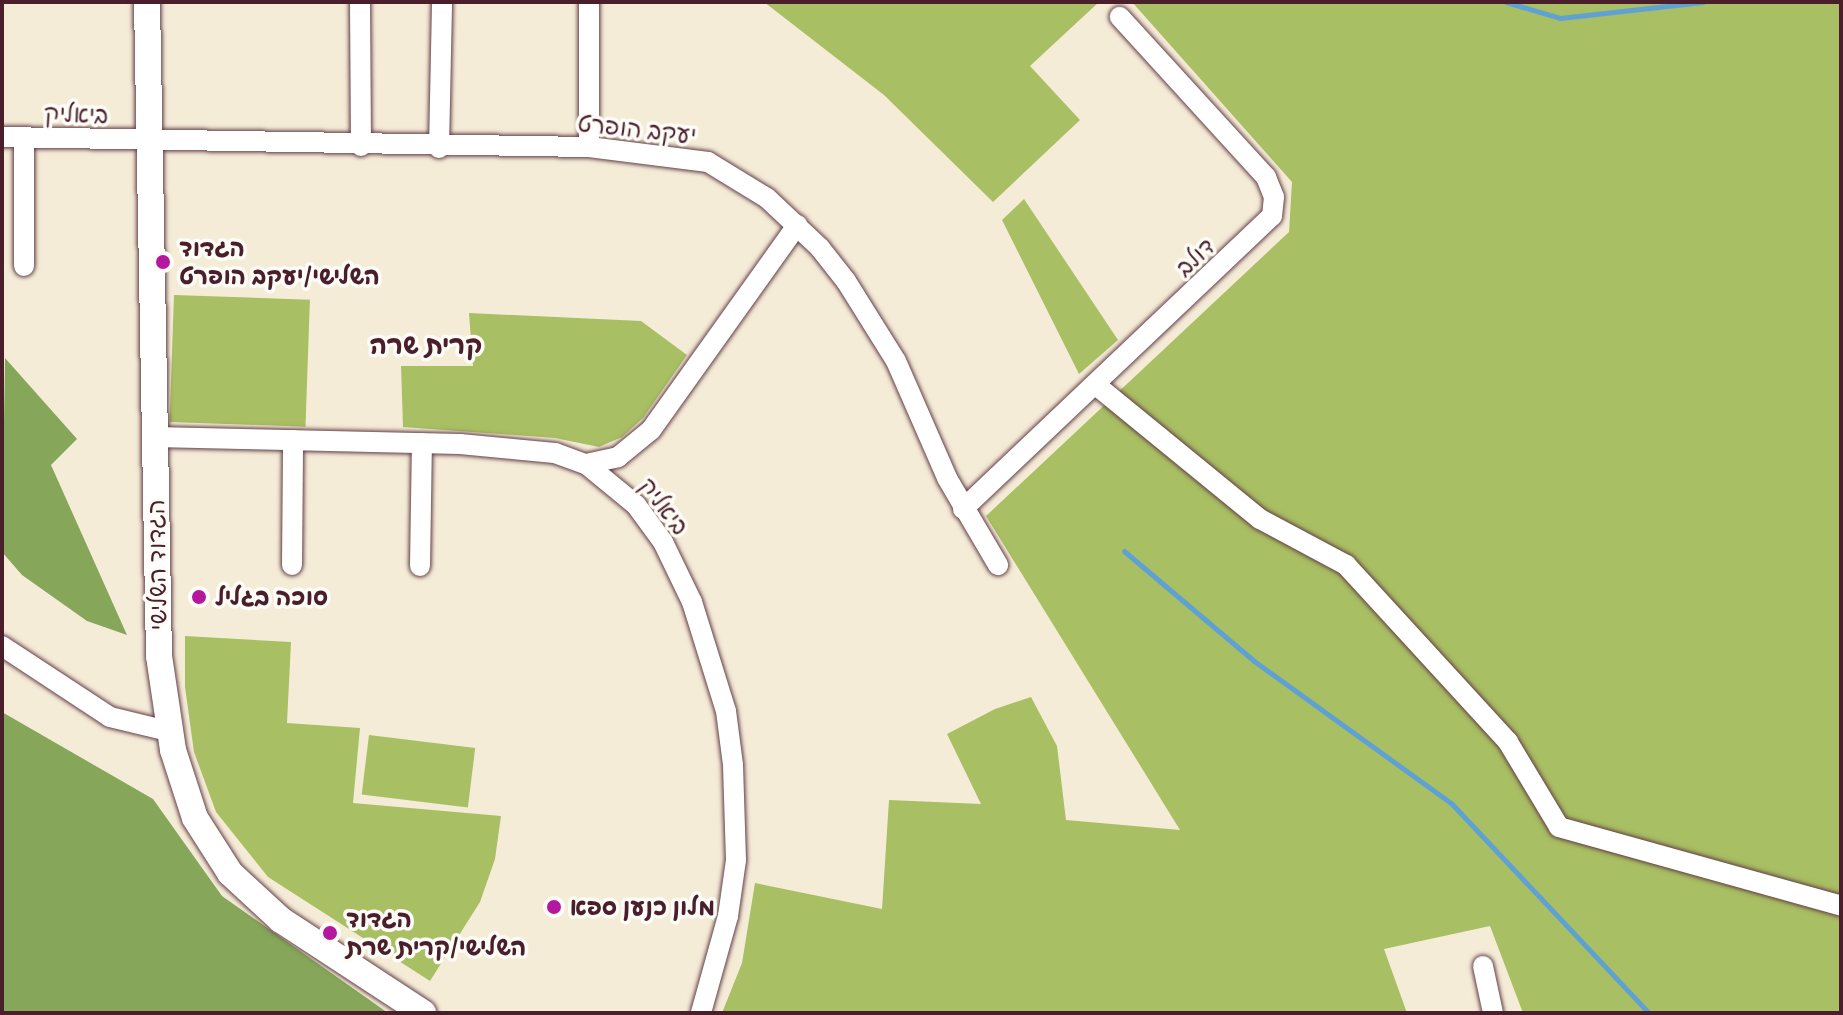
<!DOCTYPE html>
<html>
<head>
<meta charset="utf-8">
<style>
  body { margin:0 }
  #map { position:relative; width:1843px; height:1015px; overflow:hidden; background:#f5ecd8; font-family:Delius,"Playpen Sans Hebrew",sans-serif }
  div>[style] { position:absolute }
  .green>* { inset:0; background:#a9bf63; transform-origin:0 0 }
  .forest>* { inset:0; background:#86a659 }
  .stream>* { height:5px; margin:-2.5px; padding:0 2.5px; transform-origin:2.5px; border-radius:2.5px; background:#60a1d3 }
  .roads { filter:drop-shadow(0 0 2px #643e45) drop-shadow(0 0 2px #643e45) }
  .minor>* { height:20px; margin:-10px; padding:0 10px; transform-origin:10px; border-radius:10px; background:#fff }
  .tertiary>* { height:26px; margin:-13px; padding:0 13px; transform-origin:13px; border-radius:13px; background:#fff }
  .dots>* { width:22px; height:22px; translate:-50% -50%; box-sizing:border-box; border:4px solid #fdfcf7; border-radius:50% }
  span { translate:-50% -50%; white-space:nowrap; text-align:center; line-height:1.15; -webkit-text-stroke:7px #fdfcf7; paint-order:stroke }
  .street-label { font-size:24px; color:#4a1f2b }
  .poi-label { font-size:24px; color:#4a1f2b; font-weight:700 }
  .left { translate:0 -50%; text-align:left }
  .neighbourhood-label { font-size:26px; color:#4a1f2b; font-weight:700 }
  .frame { position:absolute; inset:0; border:4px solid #4a1f2b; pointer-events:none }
</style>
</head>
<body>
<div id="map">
  <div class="green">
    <div style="clip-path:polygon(764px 2px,1099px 2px,1030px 66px,1080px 120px,993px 202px,884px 95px)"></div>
    <div style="clip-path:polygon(1132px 2px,1841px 2px,1841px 1013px,1523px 1013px,1490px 926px,1384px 949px,1407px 1013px,722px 1013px,742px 963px,755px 883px,882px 909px,889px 800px,981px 804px,947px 734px,995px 709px,1031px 697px,1057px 746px,1066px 820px,1180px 830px,986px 516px,1289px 232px,1292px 182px)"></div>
    <div style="clip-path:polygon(1024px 199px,1118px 340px,1079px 374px,1002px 220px)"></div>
    <div style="left:174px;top:295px;width:136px;height:127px;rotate:2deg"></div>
    <div style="clip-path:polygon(469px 313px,641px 321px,687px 355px,643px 418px,622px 437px,599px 447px,555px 438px,403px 427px,401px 366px,473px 366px)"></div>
    <div style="clip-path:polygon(185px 636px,291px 642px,287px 723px,360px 728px,353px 803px,501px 816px,495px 859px,480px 902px,430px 981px,268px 877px,216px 812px,194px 752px,185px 687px)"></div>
    <div style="left:369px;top:735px;width:107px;height:60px;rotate:7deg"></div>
  </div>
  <div class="forest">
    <div style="clip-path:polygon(5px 358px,77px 439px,51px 465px,127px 635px,87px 621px,22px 575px,2px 552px)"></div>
    <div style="clip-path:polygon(2px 712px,153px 799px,222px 896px,388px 1013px,2px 1013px)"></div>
  </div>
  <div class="stream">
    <div style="left:1506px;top:2px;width:56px;rotate:16.5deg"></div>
    <div style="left:1560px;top:18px;width:144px;rotate:-6.4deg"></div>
    <div style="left:1124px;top:551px;width:170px;rotate:40.2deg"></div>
    <div style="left:1254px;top:661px;width:244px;rotate:35.8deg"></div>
    <div style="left:1452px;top:804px;width:287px;rotate:46.7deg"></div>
  </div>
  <div class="roads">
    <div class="minor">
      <div style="left:360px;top:2px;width:144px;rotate:89.6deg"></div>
      <div style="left:589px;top:2px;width:145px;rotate:90deg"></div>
      <div style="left:2px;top:137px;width:587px;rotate:0.98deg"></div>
      <div style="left:589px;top:147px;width:120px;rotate:7.2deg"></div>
      <div style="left:708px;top:162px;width:69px;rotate:31.4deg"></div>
      <div style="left:767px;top:198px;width:73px;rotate:43.3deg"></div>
      <div style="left:820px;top:248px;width:42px;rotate:51.8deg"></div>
      <div style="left:846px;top:281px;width:94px;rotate:58deg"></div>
      <div style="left:896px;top:361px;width:128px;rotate:66.4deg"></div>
      <div style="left:947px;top:478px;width:101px;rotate:59.6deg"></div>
      <div style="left:24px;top:138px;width:128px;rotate:90deg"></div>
      <div style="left:439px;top:148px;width:146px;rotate:-88.8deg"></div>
      <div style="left:1096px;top:385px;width:212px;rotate:39.3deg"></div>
      <div style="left:1260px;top:519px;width:98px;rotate:28.1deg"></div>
      <div style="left:1346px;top:565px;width:240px;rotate:47.5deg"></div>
      <div style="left:1508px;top:742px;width:99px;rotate:59deg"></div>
      <div style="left:1559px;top:827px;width:293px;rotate:15.6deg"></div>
      <div style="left:155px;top:437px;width:305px;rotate:1.3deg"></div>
      <div style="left:460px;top:444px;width:95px;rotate:5.4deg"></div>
      <div style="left:555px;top:453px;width:33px;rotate:20deg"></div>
      <div style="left:586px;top:464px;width:65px;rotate:39.4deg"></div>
      <div style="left:636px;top:505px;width:46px;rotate:53.9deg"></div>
      <div style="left:663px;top:542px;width:67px;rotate:64.2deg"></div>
      <div style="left:692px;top:602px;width:114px;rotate:72.7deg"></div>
      <div style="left:726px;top:711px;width:54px;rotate:82.6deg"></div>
      <div style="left:733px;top:765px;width:95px;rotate:88.2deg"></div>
      <div style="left:736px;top:860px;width:57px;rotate:98.1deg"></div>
      <div style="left:728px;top:916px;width:101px;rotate:105.6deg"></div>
      <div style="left:586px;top:464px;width:33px;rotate:-12deg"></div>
      <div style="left:618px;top:457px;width:43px;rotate:-39.3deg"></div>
      <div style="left:651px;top:430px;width:252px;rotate:-54.5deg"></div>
      <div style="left:963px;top:509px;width:426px;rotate:-43.5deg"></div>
      <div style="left:1272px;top:216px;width:19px;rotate:-84deg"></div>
      <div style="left:1274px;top:197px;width:22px;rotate:-112deg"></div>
      <div style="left:1266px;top:177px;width:217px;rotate:-132.4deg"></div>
      <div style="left:292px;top:565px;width:125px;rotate:-89.5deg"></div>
      <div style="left:420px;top:566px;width:123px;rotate:-89.1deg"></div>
      <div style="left:2px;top:646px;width:129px;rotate:33.3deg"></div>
      <div style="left:110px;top:717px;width:60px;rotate:13.6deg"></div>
      <div style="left:1483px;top:966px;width:48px;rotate:78deg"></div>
    </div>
    <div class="tertiary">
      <div style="left:147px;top:2px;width:654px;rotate:88.95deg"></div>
      <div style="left:159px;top:656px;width:95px;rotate:81.5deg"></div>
      <div style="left:173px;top:750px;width:71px;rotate:72.1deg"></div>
      <div style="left:195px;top:818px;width:65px;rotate:57.5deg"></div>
      <div style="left:230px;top:873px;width:69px;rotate:42.7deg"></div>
      <div style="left:281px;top:920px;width:170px;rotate:33.2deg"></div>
    </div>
  </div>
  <div class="dots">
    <div style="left:163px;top:262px;background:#b5179e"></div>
    <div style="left:199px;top:597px;background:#b5179e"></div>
    <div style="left:554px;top:907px;background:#b5179e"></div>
    <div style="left:330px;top:933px;background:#b5179e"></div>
  </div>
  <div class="street-label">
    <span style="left:76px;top:114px;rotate:2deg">ביאליק</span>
    <span style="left:637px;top:129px;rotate:6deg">יעקב הופרט</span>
    <span style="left:1195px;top:257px;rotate:-43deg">דולב</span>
    <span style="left:664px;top:506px;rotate:53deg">ביאליק</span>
    <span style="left:157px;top:565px;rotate:-91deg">הגדוד השלישי</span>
  </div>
  <div class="poi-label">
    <span class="left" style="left:179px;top:262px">הגדוד<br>השלישי/יעקב הופרט</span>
    <span class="left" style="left:215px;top:597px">סוכה בגליל</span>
    <span class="left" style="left:570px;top:907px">מלון כנען ספא</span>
    <span class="left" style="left:346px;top:933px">הגדוד<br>השלישי/קרית שרת</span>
  </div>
  <div class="neighbourhood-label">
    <span style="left:426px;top:345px">קרית שרה</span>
  </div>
  <div class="frame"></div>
</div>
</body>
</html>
